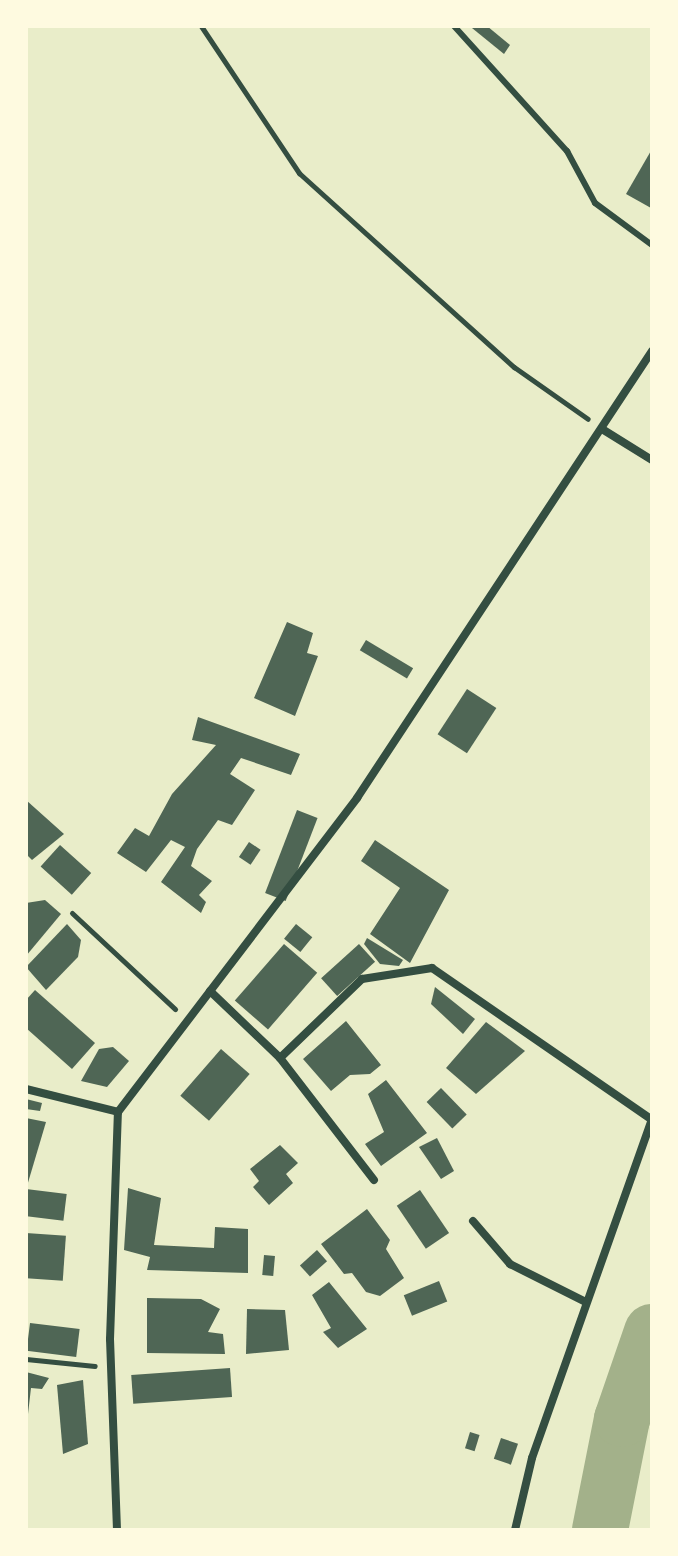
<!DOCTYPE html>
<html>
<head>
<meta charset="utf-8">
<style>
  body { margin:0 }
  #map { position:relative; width:678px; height:1556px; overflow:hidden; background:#e9edc9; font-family:Cabin,sans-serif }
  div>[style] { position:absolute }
  .river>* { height:56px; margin:-28px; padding:0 28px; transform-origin:28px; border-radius:28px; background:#a3b18a }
  .building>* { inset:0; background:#4f6655; transform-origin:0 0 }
  .path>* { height:5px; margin:-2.5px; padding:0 2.5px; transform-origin:2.5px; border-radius:2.5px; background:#344e41 }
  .service>* { height:6px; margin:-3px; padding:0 3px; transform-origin:3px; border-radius:3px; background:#344e41 }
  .minor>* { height:8px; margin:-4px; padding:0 4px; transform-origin:4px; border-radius:4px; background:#344e41 }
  span { translate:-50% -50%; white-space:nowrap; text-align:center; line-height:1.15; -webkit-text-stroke:7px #fefae0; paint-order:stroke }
  .frame { position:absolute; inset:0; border:28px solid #fefae0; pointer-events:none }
</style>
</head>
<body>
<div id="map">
  <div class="river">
    <div style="left:600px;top:1530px;width:113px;rotate:-78.8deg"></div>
    <div style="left:622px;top:1419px;width:92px;rotate:-71deg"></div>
  </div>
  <div class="building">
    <div style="clip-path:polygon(487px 26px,510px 45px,504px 54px,472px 28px)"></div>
    <div style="clip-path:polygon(652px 149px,652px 206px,651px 208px,626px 194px)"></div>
    <div style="clip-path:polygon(287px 622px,313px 633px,307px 653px,318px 656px,295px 716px,254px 698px)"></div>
    <div style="left:366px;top:640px;width:55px;height:12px;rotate:31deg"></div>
    <div style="left:467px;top:689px;width:35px;height:54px;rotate:33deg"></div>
    <div style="clip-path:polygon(198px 717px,300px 754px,291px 775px,241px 758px,230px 774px,255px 790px,232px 825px,218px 820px,197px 849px,191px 866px,212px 881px,199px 895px,206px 902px,201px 913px,161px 882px,185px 847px,171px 840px,146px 872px,117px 853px,135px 828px,149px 836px,172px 794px,216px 745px,192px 740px)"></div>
    <div style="clip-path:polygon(26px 800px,64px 834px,32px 860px,26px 854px)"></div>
    <div style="left:297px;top:810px;width:22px;height:89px;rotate:21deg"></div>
    <div style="clip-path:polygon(375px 840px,449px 890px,410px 963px,370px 934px,400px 888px,361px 861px)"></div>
    <div style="left:249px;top:842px;width:14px;height:18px;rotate:34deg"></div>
    <div style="left:60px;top:845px;width:42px;height:29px;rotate:42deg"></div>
    <div style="clip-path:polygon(45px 900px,61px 914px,26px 956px,26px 903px)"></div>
    <div style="clip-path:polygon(67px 924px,81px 940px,78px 957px,46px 990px,26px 967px)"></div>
    <div style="left:296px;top:924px;width:21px;height:19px;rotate:39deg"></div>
    <div style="clip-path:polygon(367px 938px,403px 960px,399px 966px,380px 964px,364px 944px)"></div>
    <div style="left:284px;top:944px;width:44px;height:75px;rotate:41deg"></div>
    <div style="left:359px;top:944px;width:24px;height:51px;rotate:48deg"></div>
    <div style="clip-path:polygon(435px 987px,475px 1019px,463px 1034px,431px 1004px)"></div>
    <div style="clip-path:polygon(35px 990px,95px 1043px,72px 1069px,26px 1028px,26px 1000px)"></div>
    <div style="clip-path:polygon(346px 1021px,381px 1065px,370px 1074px,350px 1075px,331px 1091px,303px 1059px)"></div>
    <div style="clip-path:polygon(486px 1022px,525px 1051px,476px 1094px,446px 1068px)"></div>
    <div style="clip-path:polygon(113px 1047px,129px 1061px,107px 1087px,81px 1081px,99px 1049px)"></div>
    <div style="left:221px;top:1049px;width:38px;height:62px;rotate:41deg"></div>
    <div style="clip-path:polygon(386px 1080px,427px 1133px,381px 1166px,365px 1144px,384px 1132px,368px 1094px)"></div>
    <div style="left:441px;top:1088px;width:37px;height:20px;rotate:46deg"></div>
    <div style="clip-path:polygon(26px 1099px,42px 1103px,40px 1111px,26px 1109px)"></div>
    <div style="clip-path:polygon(26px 1118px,46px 1122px,27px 1186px,26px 1186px)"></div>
    <div style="clip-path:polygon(437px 1138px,454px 1171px,441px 1179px,419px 1147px)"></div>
    <div style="clip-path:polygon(280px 1145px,298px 1163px,286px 1174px,293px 1183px,269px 1205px,253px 1187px,259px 1181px,250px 1169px)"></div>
    <div style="clip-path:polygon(128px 1188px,161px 1198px,154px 1245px,214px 1248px,215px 1227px,248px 1229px,248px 1273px,147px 1270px,150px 1257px,124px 1250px)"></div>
    <div style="left:26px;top:1189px;width:41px;height:27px;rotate:7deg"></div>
    <div style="left:420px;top:1190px;width:52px;height:28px;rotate:56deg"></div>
    <div style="clip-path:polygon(367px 1209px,390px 1240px,386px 1249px,404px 1278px,380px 1296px,366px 1292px,352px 1273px,344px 1274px,321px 1244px)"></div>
    <div style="left:26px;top:1233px;width:40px;height:45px;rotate:4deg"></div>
    <div style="left:317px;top:1250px;width:15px;height:23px;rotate:48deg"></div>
    <div style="left:264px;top:1255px;width:11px;height:20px;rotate:5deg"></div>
    <div style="left:439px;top:1281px;width:22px;height:38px;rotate:68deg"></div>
    <div style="clip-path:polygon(329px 1282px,367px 1329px,338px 1348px,323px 1332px,331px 1328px,312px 1295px)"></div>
    <div style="clip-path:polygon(147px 1298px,201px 1299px,220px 1309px,208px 1332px,223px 1334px,225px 1354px,147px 1353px)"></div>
    <div style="clip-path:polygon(247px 1309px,285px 1310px,289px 1350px,246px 1354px)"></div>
    <div style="left:30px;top:1323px;width:50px;height:28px;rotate:7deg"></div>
    <div style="left:230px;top:1368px;width:29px;height:99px;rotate:86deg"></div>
    <div style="clip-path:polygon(26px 1372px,49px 1378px,42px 1389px,31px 1388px,28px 1414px)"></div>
    <div style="clip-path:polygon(83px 1380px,88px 1444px,63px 1454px,57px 1385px)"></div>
    <div style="left:470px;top:1432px;width:10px;height:17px;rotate:17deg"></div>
    <div style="left:501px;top:1438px;width:18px;height:22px;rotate:19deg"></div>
  </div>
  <div class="path">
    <div style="left:201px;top:26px;width:177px;rotate:56.3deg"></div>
    <div style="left:299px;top:173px;width:290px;rotate:42.1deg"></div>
    <div style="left:514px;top:367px;width:90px;rotate:35.1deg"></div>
    <div style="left:72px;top:913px;width:141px;rotate:43deg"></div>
    <div style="left:26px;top:1359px;width:69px;rotate:5.8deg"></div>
  </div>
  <div class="service">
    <div style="left:454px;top:26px;width:169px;rotate:47.9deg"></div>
    <div style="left:567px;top:151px;width:59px;rotate:61.7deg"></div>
    <div style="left:595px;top:203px;width:71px;rotate:36.4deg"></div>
  </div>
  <div class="minor">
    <div style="left:602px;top:429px;width:59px;rotate:31.8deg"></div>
    <div style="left:210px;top:991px;width:97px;rotate:43.7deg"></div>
    <div style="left:280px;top:1058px;width:114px;rotate:-43.9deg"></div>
    <div style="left:362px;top:979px;width:71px;rotate:-8.9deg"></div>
    <div style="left:432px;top:968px;width:267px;rotate:34.6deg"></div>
    <div style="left:280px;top:1058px;width:154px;rotate:52.4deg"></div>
    <div style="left:26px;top:1089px;width:95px;rotate:14deg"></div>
    <div style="left:473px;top:1221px;width:57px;rotate:49.3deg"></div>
    <div style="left:510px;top:1264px;width:85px;rotate:26.6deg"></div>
    <div style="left:117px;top:1530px;width:191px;rotate:-92.1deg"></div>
    <div style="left:110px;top:1339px;width:227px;rotate:-88deg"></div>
    <div style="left:118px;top:1112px;width:395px;rotate:-52.7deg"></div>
    <div style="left:357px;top:798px;width:536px;rotate:-56.58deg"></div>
    <div style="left:515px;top:1530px;width:74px;rotate:-76.7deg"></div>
    <div style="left:532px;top:1458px;width:360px;rotate:-70.5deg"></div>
  </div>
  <div class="frame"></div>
</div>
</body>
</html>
